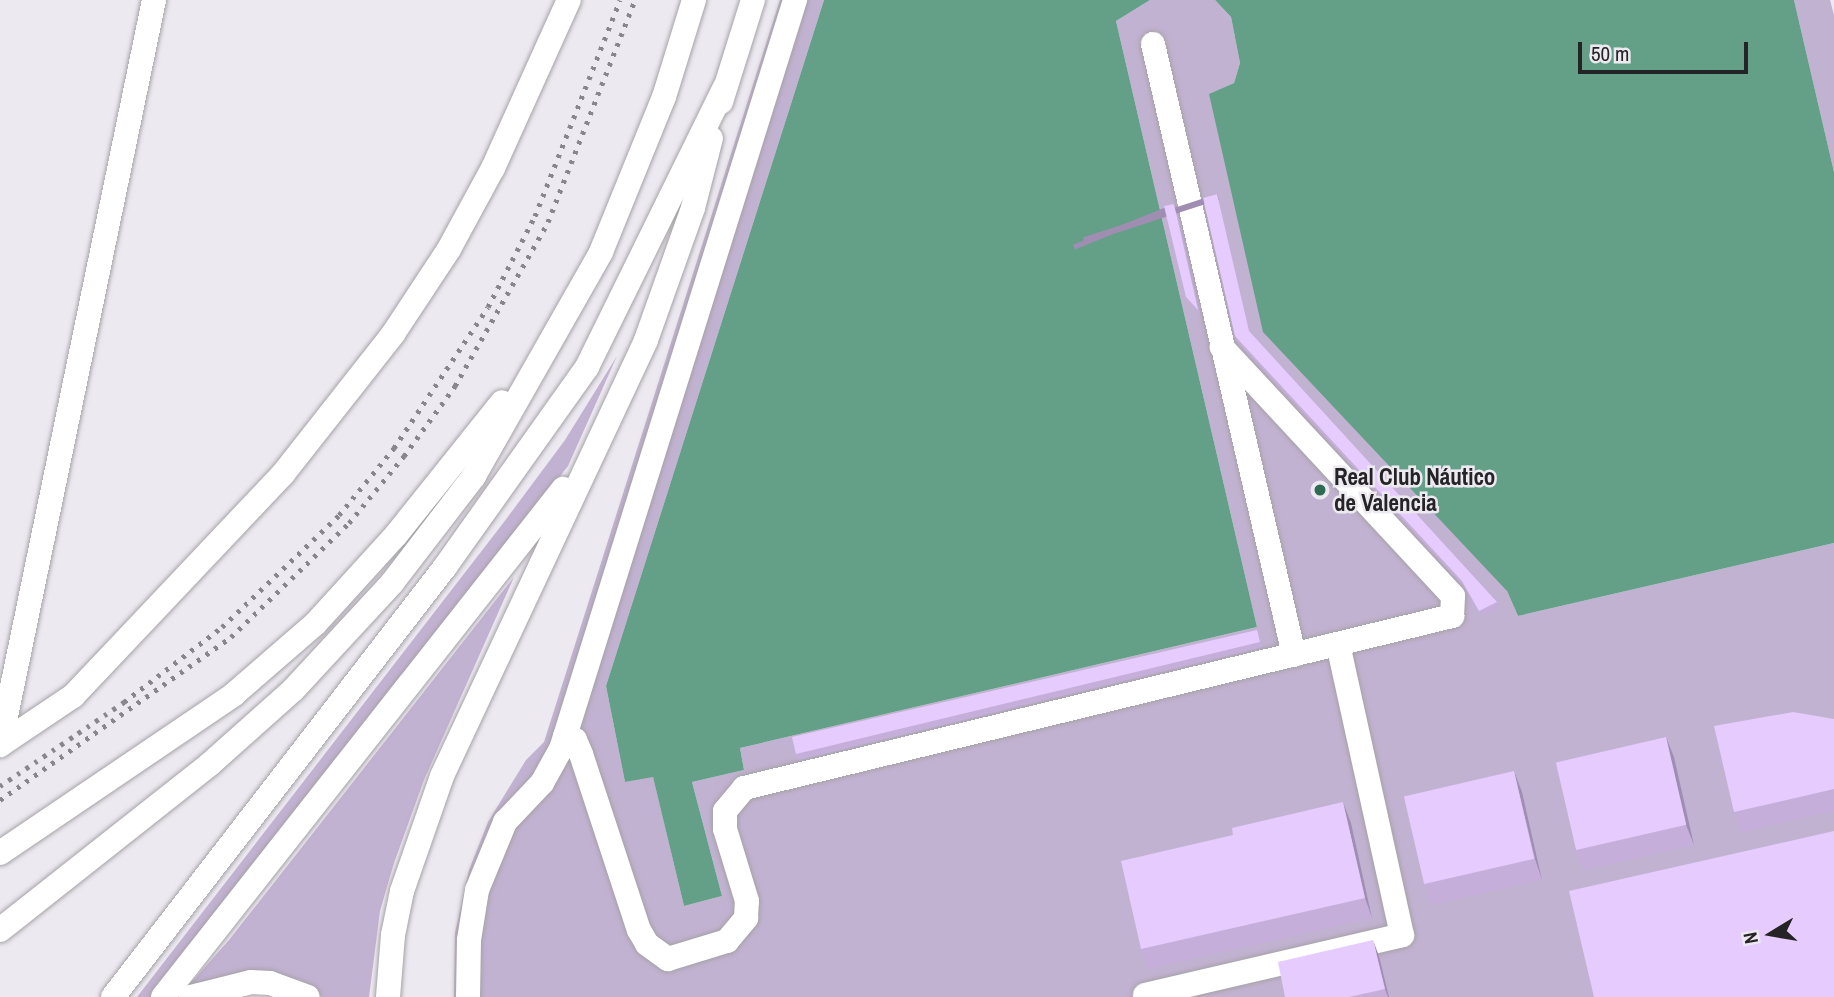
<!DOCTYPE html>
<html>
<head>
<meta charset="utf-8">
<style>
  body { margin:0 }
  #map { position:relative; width:1834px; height:997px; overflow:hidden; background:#ede9f0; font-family:"Archivo Narrow",sans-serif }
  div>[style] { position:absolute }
  .green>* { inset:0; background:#c2b2d1 }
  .water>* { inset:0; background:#63a087 }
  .roads { filter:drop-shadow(0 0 2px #a5a2a8) drop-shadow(0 0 2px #a5a2a8) }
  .minor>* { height:24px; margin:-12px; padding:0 12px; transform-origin:12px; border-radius:12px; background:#fff }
  .rail>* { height:5px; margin-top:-2.5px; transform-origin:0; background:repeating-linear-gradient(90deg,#88868a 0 3.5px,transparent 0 10.5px) }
  .wall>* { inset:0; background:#c5afda }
  .shaded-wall>* { inset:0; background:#a08eb2; transform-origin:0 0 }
  .building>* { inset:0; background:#e5cbfe; transform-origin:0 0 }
  .dots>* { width:19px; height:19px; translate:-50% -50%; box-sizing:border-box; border:4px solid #ede9f0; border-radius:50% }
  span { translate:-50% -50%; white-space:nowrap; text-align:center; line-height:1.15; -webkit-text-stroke:5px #ede9f0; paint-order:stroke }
  .poi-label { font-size:23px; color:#242325; font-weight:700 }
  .left { translate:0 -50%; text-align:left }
  .north { position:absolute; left:1736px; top:899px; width:70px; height:70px; -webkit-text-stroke:5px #ede9f0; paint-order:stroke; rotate:259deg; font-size:19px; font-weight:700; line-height:28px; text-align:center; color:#242325 }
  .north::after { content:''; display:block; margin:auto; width:24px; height:32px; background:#242325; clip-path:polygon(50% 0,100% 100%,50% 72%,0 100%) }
  .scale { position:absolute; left:1578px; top:42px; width:170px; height:32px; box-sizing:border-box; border:4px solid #242325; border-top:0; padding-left:9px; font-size:21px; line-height:24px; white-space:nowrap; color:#242325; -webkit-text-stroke:5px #ede9f0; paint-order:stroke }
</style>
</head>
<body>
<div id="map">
  <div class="green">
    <div style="clip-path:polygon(780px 0,824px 0,606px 686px,625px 782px,653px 776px,684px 906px,722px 896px,692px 782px,744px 770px,740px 748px,1257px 627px,1116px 21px,1150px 0,1215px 0,1231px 17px,1240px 63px,1234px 83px,1210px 94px,1507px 591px,1518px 616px,1834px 543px,1834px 997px,454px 997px,455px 933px,469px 870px,488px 822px,526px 760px,544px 742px)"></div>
    <div style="clip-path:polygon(1794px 0,1830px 0,1834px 15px,1834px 172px)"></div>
    <div style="clip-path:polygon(617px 356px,568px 466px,151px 997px,137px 997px,504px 522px,565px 440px)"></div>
    <div style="clip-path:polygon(514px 577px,424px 780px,394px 863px,380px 911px,369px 997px,322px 997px,312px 989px,182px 993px,229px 940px)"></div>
  </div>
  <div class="water">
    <div style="clip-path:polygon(824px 0,1150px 0,1116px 21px,1257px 627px,740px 748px,744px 770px,692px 782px,722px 896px,684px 906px,653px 777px,625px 782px,606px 686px)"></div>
    <div style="clip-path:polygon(1215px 0,1794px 0,1834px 172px,1834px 543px,1518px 616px,1507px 591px,1263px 332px,1209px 94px,1234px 83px,1240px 63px,1231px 17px)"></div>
  </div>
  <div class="roads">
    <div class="minor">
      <div style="left:1153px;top:44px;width:627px;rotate:77.01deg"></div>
      <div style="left:721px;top:102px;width:107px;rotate:-72.6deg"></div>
      <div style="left:565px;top:736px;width:11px;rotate:22deg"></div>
      <div style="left:575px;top:740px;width:15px;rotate:67deg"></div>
      <div style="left:581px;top:754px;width:185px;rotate:71.8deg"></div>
      <div style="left:639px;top:930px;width:16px;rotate:60deg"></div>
      <div style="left:647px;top:944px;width:26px;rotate:36deg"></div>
      <div style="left:668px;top:959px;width:62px;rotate:-17deg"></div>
      <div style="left:727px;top:941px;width:30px;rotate:-50deg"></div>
      <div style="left:746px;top:918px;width:17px;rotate:-87deg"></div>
      <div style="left:747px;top:901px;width:75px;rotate:-107deg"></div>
      <div style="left:725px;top:829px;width:18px;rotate:-90deg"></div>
      <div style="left:725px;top:811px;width:30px;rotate:-50deg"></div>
      <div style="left:744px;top:788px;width:729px;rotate:-13.65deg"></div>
      <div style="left:1452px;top:616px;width:20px;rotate:-87deg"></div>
      <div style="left:1453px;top:596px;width:340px;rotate:-132.9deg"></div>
      <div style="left:0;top:745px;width:88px;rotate:-33.9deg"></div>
      <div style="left:73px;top:696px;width:306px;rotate:-46.6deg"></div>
      <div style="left:283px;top:474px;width:178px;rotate:-51.8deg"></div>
      <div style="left:393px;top:334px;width:102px;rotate:-56.6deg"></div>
      <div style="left:449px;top:249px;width:92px;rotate:-61.5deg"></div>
      <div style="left:493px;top:168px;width:184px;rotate:-65.7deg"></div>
      <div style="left:0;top:745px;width:761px;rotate:-78.32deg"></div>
      <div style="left:0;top:853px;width:282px;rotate:-34.1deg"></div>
      <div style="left:233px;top:695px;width:108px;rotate:-40.9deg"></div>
      <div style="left:315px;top:624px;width:120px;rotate:-47.7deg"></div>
      <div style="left:396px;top:535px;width:170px;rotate:-51.4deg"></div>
      <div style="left:0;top:930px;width:268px;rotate:-38.3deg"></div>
      <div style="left:210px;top:764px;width:111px;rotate:-41.7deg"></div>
      <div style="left:293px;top:690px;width:146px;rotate:-47.2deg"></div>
      <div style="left:392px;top:583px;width:135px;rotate:-52.5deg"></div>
      <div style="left:474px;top:476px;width:257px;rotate:-60.4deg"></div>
      <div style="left:601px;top:252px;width:167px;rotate:-67.9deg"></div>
      <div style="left:664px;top:97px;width:102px;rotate:-72.8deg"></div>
      <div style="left:1145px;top:995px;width:264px;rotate:-13.1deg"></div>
      <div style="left:1402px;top:935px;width:297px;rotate:-102.4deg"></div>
      <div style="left:113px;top:997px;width:543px;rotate:-52.33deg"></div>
      <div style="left:445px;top:567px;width:245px;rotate:-54.6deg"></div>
      <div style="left:587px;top:367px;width:311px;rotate:-63.8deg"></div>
      <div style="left:163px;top:997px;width:647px;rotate:-51.78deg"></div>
      <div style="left:191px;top:997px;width:62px;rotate:-14deg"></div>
      <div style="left:251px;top:982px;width:19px;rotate:3deg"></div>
      <div style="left:270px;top:983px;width:40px;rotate:20.2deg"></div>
      <div style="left:388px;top:997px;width:62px;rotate:-85.4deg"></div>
      <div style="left:393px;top:935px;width:45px;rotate:-78.4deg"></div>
      <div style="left:402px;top:891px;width:122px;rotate:-70.8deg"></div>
      <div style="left:442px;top:776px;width:481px;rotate:-64.9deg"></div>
      <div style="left:646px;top:340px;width:140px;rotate:-70.4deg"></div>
      <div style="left:693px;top:208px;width:72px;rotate:-75.6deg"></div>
      <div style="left:468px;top:997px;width:57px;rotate:-89deg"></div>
      <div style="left:469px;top:940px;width:51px;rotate:-80.9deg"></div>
      <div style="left:477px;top:890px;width:74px;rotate:-67.6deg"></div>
      <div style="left:505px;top:822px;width:54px;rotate:-46.5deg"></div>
      <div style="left:542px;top:783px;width:39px;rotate:-61deg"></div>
      <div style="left:561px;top:749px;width:785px;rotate:-72.65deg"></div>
    </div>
  </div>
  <div class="rail">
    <div style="left:0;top:786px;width:150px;rotate:-34.1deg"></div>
    <div style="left:124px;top:702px;width:123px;rotate:-37.4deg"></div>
    <div style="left:222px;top:627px;width:162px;rotate:-43.7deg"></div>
    <div style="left:339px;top:515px;width:87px;rotate:-50.6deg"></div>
    <div style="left:394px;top:448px;width:169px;rotate:-56.3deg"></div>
    <div style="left:488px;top:307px;width:102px;rotate:-62.7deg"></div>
    <div style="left:535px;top:216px;width:232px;rotate:-68.5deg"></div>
    <div style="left:0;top:800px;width:283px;rotate:-35.2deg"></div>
    <div style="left:231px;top:637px;width:164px;rotate:-44deg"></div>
    <div style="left:349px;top:523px;width:87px;rotate:-50.6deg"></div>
    <div style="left:404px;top:456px;width:87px;rotate:-53.9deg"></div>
    <div style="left:455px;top:386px;width:189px;rotate:-60.4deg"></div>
    <div style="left:548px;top:222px;width:238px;rotate:-68.6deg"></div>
  </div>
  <div class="wall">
    <div style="clip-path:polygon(1217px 194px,1250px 332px,1497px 602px,1499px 608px,1481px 616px,1464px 586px,1237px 341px,1235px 336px)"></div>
    <div style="clip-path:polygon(1174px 204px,1176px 209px,1200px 315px,1188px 302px,1186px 297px)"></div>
    <div style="clip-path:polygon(1259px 635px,1262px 647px,798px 760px,796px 754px)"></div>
    <div style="clip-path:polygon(1834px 719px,1834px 811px,1742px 832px,1734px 812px)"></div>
    <div style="clip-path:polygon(1674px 757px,1694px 845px,1583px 870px,1576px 850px)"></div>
    <div style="clip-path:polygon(1514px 771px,1522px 792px,1542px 880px,1431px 905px,1424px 885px)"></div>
    <div style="clip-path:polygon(1351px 823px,1372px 918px,1148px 969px,1141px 949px)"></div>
    <div style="clip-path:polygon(1379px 956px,1389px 997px,1285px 997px)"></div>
  </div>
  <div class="shaded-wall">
    <div style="left:1217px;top:194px;width:6px;height:141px;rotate:72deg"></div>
    <div style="left:1174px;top:204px;width:5px;height:109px;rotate:68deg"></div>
    <div style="clip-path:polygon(1666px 737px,1674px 757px,1694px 845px,1686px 825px)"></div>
    <div style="clip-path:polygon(1514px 771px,1522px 792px,1542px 880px,1535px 859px)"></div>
    <div style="clip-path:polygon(1343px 802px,1351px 823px,1372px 918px,1365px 898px)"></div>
    <div style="clip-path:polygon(1373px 940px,1379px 956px,1389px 997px,1388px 997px,1385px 989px)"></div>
  </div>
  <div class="building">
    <div style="clip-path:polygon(1217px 194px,1249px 331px,1497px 602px,1479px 611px,1462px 581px,1235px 336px,1203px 198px)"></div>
    <div style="clip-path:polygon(1174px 204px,1198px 310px,1186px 297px,1164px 206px)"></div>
    <div style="clip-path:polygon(1257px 630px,1260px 642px,796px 754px,792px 737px)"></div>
    <div style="clip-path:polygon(1793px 712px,1834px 719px,1834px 789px,1734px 812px,1714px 726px)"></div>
    <div style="left:1666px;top:737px;width:90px;height:113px;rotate:77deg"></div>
    <div style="left:1514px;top:771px;width:90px;height:113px;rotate:77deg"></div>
    <div style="clip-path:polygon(1343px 802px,1365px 898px,1141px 949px,1121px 861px,1233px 835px,1232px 828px)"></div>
    <div style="clip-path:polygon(1834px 831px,1834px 997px,1594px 997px,1569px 891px)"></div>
    <div style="clip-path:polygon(1373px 940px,1385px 989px,1349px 997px,1285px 997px,1278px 962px)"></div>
  </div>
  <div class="dots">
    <div style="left:1320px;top:490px;background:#2f6a54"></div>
  </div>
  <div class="poi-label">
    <span class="left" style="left:1334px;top:490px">Real Club Náutico<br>de Valencia</span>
  </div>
  <div class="north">N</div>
  <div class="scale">50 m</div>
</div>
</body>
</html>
